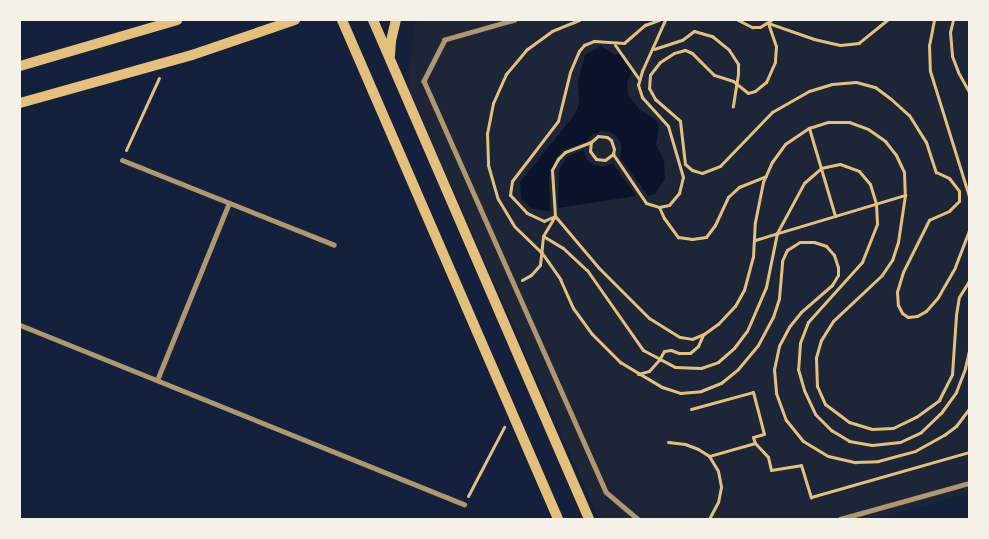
<!DOCTYPE html>
<html>
<head>
<meta charset="utf-8">
<style>
  body { margin:0 }
  #map { position:relative; width:989px; height:539px; overflow:hidden; background:#14213d; font-family:Lato,sans-serif }
  div>[style] { position:absolute }
  .green>* { inset:0; background:#1d2539 }
  .water>* { inset:0; background:#0b132b }
  .path>* { height:3px; margin:-1.5px; padding:0 1.5px; transform-origin:1.5px; border-radius:1.5px; background:#e5c07b }
  .pedestrian>* { height:4.5px; margin:-2.25px; padding:0 2.25px; transform-origin:2.25px; border-radius:2.25px; background:#b1986c }
  .minor>* { height:5px; margin:-2.5px; padding:0 2.5px; transform-origin:2.5px; border-radius:2.5px; background:#b1986c }
  .secondary>* { height:10px; margin:-5px; padding:0 5px; transform-origin:5px; border-radius:5px; background:#e5c07b }
  span { translate:-50% -50%; white-space:nowrap; text-align:center; line-height:1.15; -webkit-text-stroke:5px #f6f1e7; paint-order:stroke }
  .frame { position:absolute; inset:0; border:21px solid #f6f1e7; pointer-events:none }
</style>
</head>
<body>
<div id="map">
  <div class="green">
    <div style="clip-path:polygon(426px 20px,969px 20px,969px 493px,876px 519px,599px 519px,408px 89px,414px 24px)"></div>
  </div>
  <div class="water">
    <div style="clip-path:polygon(601px 46px,615px 55px,621px 52px,633px 70px,627px 82px,628px 95px,640px 110px,655px 119px,659px 125px,656px 145px,664px 160px,665px 179px,655px 194px,648px 196px,620px 157px,622px 147px,618px 138px,610px 132px,601px 131px,592px 135px,586px 142px,563px 150px,556px 158px,549px 177px,550px 211px,533px 209px,521px 199px,520px 182px,572px 118px,579px 105px,578px 81px,585px 55px)"></div>
    <div style="clip-path:polygon(583px 150px,587px 160px,594px 165px,604px 167px,613px 163px,636px 196px,558px 208px,559px 169px,567px 157px)"></div>
  </div>
  <div class="path">
    <div style="left:579px;top:20px;width:29px;rotate:158deg"></div>
    <div style="left:552px;top:31px;width:31px;rotate:144deg"></div>
    <div style="left:527px;top:49px;width:33px;rotate:130deg"></div>
    <div style="left:506px;top:74px;width:32px;rotate:114deg"></div>
    <div style="left:493px;top:103px;width:31px;rotate:101deg"></div>
    <div style="left:487px;top:133px;width:32px;rotate:88deg"></div>
    <div style="left:488px;top:165px;width:35px;rotate:74deg"></div>
    <div style="left:498px;top:199px;width:31px;rotate:59deg"></div>
    <div style="left:514px;top:226px;width:39px;rotate:44deg"></div>
    <div style="left:542px;top:253px;width:32px;rotate:55deg"></div>
    <div style="left:560px;top:279px;width:32px;rotate:66deg"></div>
    <div style="left:573px;top:308px;width:32px;rotate:54deg"></div>
    <div style="left:592px;top:334px;width:40px;rotate:45deg"></div>
    <div style="left:620px;top:362px;width:49px;rotate:30.8deg"></div>
    <div style="left:662px;top:387px;width:19px;rotate:18deg"></div>
    <div style="left:680px;top:393px;width:21px;rotate:-5deg"></div>
    <div style="left:701px;top:391px;width:22px;rotate:-22deg"></div>
    <div style="left:721px;top:383px;width:22px;rotate:-39deg"></div>
    <div style="left:738px;top:369px;width:31px;rotate:-50deg"></div>
    <div style="left:758px;top:345px;width:32px;rotate:-62deg"></div>
    <div style="left:773px;top:317px;width:20px;rotate:-72deg"></div>
    <div style="left:779px;top:298px;width:37px;rotate:-85deg"></div>
    <div style="left:782px;top:261px;width:12px;rotate:-66deg"></div>
    <div style="left:787px;top:250px;width:15px;rotate:-32deg"></div>
    <div style="left:800px;top:242px;width:14px"></div>
    <div style="left:814px;top:242px;width:13px;rotate:18deg"></div>
    <div style="left:826px;top:246px;width:12px;rotate:48deg"></div>
    <div style="left:834px;top:255px;width:13px;rotate:72deg"></div>
    <div style="left:838px;top:267px;width:8px;rotate:90deg"></div>
    <div style="left:838px;top:275px;width:12px;rotate:121deg"></div>
    <div style="left:832px;top:285px;width:41px;rotate:138.9deg"></div>
    <div style="left:801px;top:312px;width:19px;rotate:129deg"></div>
    <div style="left:789px;top:327px;width:21px;rotate:118deg"></div>
    <div style="left:779px;top:346px;width:24px;rotate:102deg"></div>
    <div style="left:774px;top:369px;width:24px;rotate:85deg"></div>
    <div style="left:776px;top:393px;width:29px;rotate:70deg"></div>
    <div style="left:786px;top:420px;width:27px;rotate:51deg"></div>
    <div style="left:803px;top:441px;width:29px;rotate:31deg"></div>
    <div style="left:828px;top:456px;width:28px;rotate:13deg"></div>
    <div style="left:855px;top:462px;width:23px;rotate:-2deg"></div>
    <div style="left:878px;top:461px;width:38px;rotate:-15deg"></div>
    <div style="left:915px;top:451px;width:33px;rotate:-29deg"></div>
    <div style="left:944px;top:435px;width:15px;rotate:-37deg"></div>
    <div style="left:956px;top:426px;width:21px;rotate:-53deg"></div>
    <div style="left:738px;top:20px;width:16px;rotate:27deg"></div>
    <div style="left:752px;top:27px;width:8px"></div>
    <div style="left:760px;top:27px;width:13px;rotate:-32deg"></div>
    <div style="left:887px;top:20px;width:36px;rotate:141deg"></div>
    <div style="left:859px;top:43px;width:19px;rotate:174deg"></div>
    <div style="left:840px;top:45px;width:27px;rotate:-167deg"></div>
    <div style="left:814px;top:39px;width:49px;rotate:-160.8deg"></div>
    <div style="left:768px;top:23px;width:24px;rotate:71deg"></div>
    <div style="left:776px;top:46px;width:16px;rotate:94deg"></div>
    <div style="left:775px;top:62px;width:22px;rotate:114deg"></div>
    <div style="left:766px;top:82px;width:14px;rotate:141deg"></div>
    <div style="left:755px;top:91px;width:7px;rotate:164deg"></div>
    <div style="left:748px;top:93px;width:19px;rotate:-141deg"></div>
    <div style="left:733px;top:81px;width:20px;rotate:-162deg"></div>
    <div style="left:714px;top:75px;width:31px;rotate:-135deg"></div>
    <div style="left:692px;top:53px;width:8px;rotate:-157deg"></div>
    <div style="left:685px;top:50px;width:11px;rotate:165deg"></div>
    <div style="left:674px;top:53px;width:17px;rotate:147deg"></div>
    <div style="left:660px;top:62px;width:16px;rotate:128deg"></div>
    <div style="left:650px;top:75px;width:13px;rotate:94deg"></div>
    <div style="left:649px;top:88px;width:13px;rotate:61deg"></div>
    <div style="left:655px;top:99px;width:33px;rotate:41deg"></div>
    <div style="left:680px;top:121px;width:43px;rotate:83.4deg"></div>
    <div style="left:685px;top:164px;width:9px;rotate:41deg"></div>
    <div style="left:692px;top:170px;width:10px;rotate:17deg"></div>
    <div style="left:702px;top:173px;width:19px;rotate:-21deg"></div>
    <div style="left:720px;top:166px;width:75px;rotate:-46.1deg"></div>
    <div style="left:772px;top:112px;width:43px;rotate:-29.6deg"></div>
    <div style="left:809px;top:91px;width:24px;rotate:-17deg"></div>
    <div style="left:832px;top:84px;width:24px;rotate:-5deg"></div>
    <div style="left:856px;top:82px;width:20px;rotate:15deg"></div>
    <div style="left:875px;top:87px;width:20px;rotate:37deg"></div>
    <div style="left:891px;top:99px;width:24px;rotate:42deg"></div>
    <div style="left:909px;top:115px;width:32px;rotate:58deg"></div>
    <div style="left:926px;top:142px;width:32px;rotate:72deg"></div>
    <div style="left:936px;top:172px;width:14px;rotate:25deg"></div>
    <div style="left:949px;top:178px;width:16px;rotate:52deg"></div>
    <div style="left:959px;top:191px;width:10px;rotate:90deg"></div>
    <div style="left:959px;top:201px;width:14px;rotate:135deg"></div>
    <div style="left:949px;top:211px;width:22px;rotate:156deg"></div>
    <div style="left:929px;top:220px;width:58px;rotate:116.6deg"></div>
    <div style="left:903px;top:272px;width:21px;rotate:107deg"></div>
    <div style="left:897px;top:292px;width:13px;rotate:86deg"></div>
    <div style="left:898px;top:305px;width:9px;rotate:63deg"></div>
    <div style="left:902px;top:313px;width:7px;rotate:34deg"></div>
    <div style="left:908px;top:317px;width:9px;rotate:-6deg"></div>
    <div style="left:917px;top:316px;width:10px;rotate:-29deg"></div>
    <div style="left:926px;top:311px;width:18px;rotate:-49deg"></div>
    <div style="left:938px;top:297px;width:34px;rotate:-60deg"></div>
    <div style="left:955px;top:267px;width:40px;rotate:-69deg"></div>
    <div style="left:934px;top:20px;width:25px;rotate:101deg"></div>
    <div style="left:929px;top:45px;width:26px;rotate:88deg"></div>
    <div style="left:930px;top:71px;width:131px;rotate:72.7deg"></div>
    <div style="left:953px;top:20px;width:12px;rotate:104deg"></div>
    <div style="left:950px;top:32px;width:24px;rotate:85deg"></div>
    <div style="left:952px;top:56px;width:17px;rotate:69deg"></div>
    <div style="left:958px;top:72px;width:23px;rotate:61deg"></div>
    <div style="left:615px;top:45px;width:42px;rotate:54.8deg"></div>
    <div style="left:654px;top:49px;width:29px;rotate:-18deg"></div>
    <div style="left:682px;top:40px;width:15px;rotate:-37deg"></div>
    <div style="left:694px;top:31px;width:19px;rotate:16deg"></div>
    <div style="left:712px;top:36px;width:22px;rotate:39deg"></div>
    <div style="left:729px;top:50px;width:17px;rotate:57deg"></div>
    <div style="left:738px;top:64px;width:10px;rotate:90deg"></div>
    <div style="left:738px;top:74px;width:33px;rotate:99deg"></div>
    <div style="left:809px;top:128px;width:92px;rotate:73.5deg"></div>
    <div style="left:591px;top:142px;width:28px;rotate:159deg"></div>
    <div style="left:565px;top:152px;width:10px;rotate:135deg"></div>
    <div style="left:558px;top:159px;width:13px;rotate:119deg"></div>
    <div style="left:552px;top:170px;width:46px;rotate:86.3deg"></div>
    <div style="left:555px;top:216px;width:68px;rotate:49.8deg"></div>
    <div style="left:599px;top:268px;width:71px;rotate:45deg"></div>
    <div style="left:649px;top:318px;width:36px;rotate:32deg"></div>
    <div style="left:680px;top:337px;width:12px;rotate:9deg"></div>
    <div style="left:692px;top:339px;width:13px;rotate:-23deg"></div>
    <div style="left:704px;top:334px;width:17px;rotate:-36deg"></div>
    <div style="left:718px;top:324px;width:25px;rotate:-47deg"></div>
    <div style="left:735px;top:306px;width:18px;rotate:-61deg"></div>
    <div style="left:744px;top:290px;width:34px;rotate:-75deg"></div>
    <div style="left:753px;top:257px;width:35px;rotate:-87deg"></div>
    <div style="left:755px;top:222px;width:41px;rotate:-78.7deg"></div>
    <div style="left:763px;top:182px;width:22px;rotate:-66deg"></div>
    <div style="left:772px;top:162px;width:22px;rotate:-54deg"></div>
    <div style="left:785px;top:144px;width:29px;rotate:-34deg"></div>
    <div style="left:809px;top:128px;width:20px;rotate:-18deg"></div>
    <div style="left:828px;top:122px;width:21px"></div>
    <div style="left:849px;top:122px;width:20px;rotate:20deg"></div>
    <div style="left:868px;top:129px;width:21px;rotate:35deg"></div>
    <div style="left:885px;top:141px;width:18px;rotate:52deg"></div>
    <div style="left:896px;top:155px;width:19px;rotate:65deg"></div>
    <div style="left:904px;top:172px;width:23px;rotate:88deg"></div>
    <div style="left:905px;top:195px;width:48px;rotate:98.5deg"></div>
    <div style="left:898px;top:242px;width:19px;rotate:108deg"></div>
    <div style="left:892px;top:260px;width:18px;rotate:124deg"></div>
    <div style="left:882px;top:275px;width:67px;rotate:136.8deg"></div>
    <div style="left:833px;top:321px;width:22px;rotate:122deg"></div>
    <div style="left:821px;top:340px;width:19px;rotate:106deg"></div>
    <div style="left:816px;top:358px;width:28px;rotate:88deg"></div>
    <div style="left:817px;top:386px;width:20px;rotate:66deg"></div>
    <div style="left:825px;top:404px;width:30px;rotate:37deg"></div>
    <div style="left:849px;top:422px;width:24px;rotate:17deg"></div>
    <div style="left:872px;top:429px;width:21px;rotate:-3deg"></div>
    <div style="left:893px;top:428px;width:25px;rotate:-26deg"></div>
    <div style="left:916px;top:417px;width:29px;rotate:-36deg"></div>
    <div style="left:939px;top:400px;width:29px;rotate:-63deg"></div>
    <div style="left:952px;top:374px;width:59px;rotate:-86.1deg"></div>
    <div style="left:956px;top:315px;width:18px;rotate:-81deg"></div>
    <div style="left:959px;top:297px;width:19px;rotate:-58deg"></div>
    <div style="left:126px;top:150px;width:79px;rotate:-65.4deg"></div>
    <div style="left:613px;top:154px;width:10px;rotate:143deg"></div>
    <div style="left:605px;top:160px;width:9px;rotate:-174deg"></div>
    <div style="left:596px;top:159px;width:10px;rotate:-127deg"></div>
    <div style="left:590px;top:151px;width:9px;rotate:-84deg"></div>
    <div style="left:591px;top:142px;width:9px;rotate:-41deg"></div>
    <div style="left:598px;top:136px;width:9px;rotate:6deg"></div>
    <div style="left:607px;top:137px;width:5px;rotate:37deg"></div>
    <div style="left:611px;top:140px;width:9px;rotate:72deg"></div>
    <div style="left:614px;top:149px;width:5px;rotate:101deg"></div>
    <div style="left:613px;top:154px;width:59px;rotate:56deg"></div>
    <div style="left:646px;top:203px;width:14px;rotate:17deg"></div>
    <div style="left:659px;top:207px;width:10px;rotate:-11deg"></div>
    <div style="left:669px;top:205px;width:16px;rotate:-50deg"></div>
    <div style="left:679px;top:193px;width:16px;rotate:-76deg"></div>
    <div style="left:683px;top:177px;width:53px;rotate:-106.4deg"></div>
    <div style="left:668px;top:126px;width:39px;rotate:-132deg"></div>
    <div style="left:642px;top:97px;width:13px;rotate:-108deg"></div>
    <div style="left:638px;top:85px;width:15px;rotate:-74deg"></div>
    <div style="left:642px;top:71px;width:56px;rotate:-65.7deg"></div>
    <div style="left:659px;top:207px;width:12px;rotate:66deg"></div>
    <div style="left:664px;top:218px;width:24px;rotate:54deg"></div>
    <div style="left:678px;top:237px;width:14px;rotate:8deg"></div>
    <div style="left:692px;top:239px;width:14px;rotate:-8deg"></div>
    <div style="left:706px;top:237px;width:15px;rotate:-53deg"></div>
    <div style="left:715px;top:225px;width:31px;rotate:-65deg"></div>
    <div style="left:728px;top:197px;width:15px;rotate:-42deg"></div>
    <div style="left:739px;top:187px;width:29px;rotate:-22deg"></div>
    <div style="left:555px;top:216px;width:12px;rotate:156deg"></div>
    <div style="left:544px;top:221px;width:19px;rotate:-155deg"></div>
    <div style="left:527px;top:213px;width:25px;rotate:-133deg"></div>
    <div style="left:510px;top:195px;width:14px;rotate:-82deg"></div>
    <div style="left:512px;top:181px;width:76px;rotate:-52.5deg"></div>
    <div style="left:558px;top:121px;width:50px;rotate:-76.2deg"></div>
    <div style="left:570px;top:72px;width:23px;rotate:-67deg"></div>
    <div style="left:579px;top:51px;width:8px;rotate:-50deg"></div>
    <div style="left:584px;top:45px;width:11px;rotate:-22deg"></div>
    <div style="left:594px;top:41px;width:30px;rotate:4deg"></div>
    <div style="left:624px;top:43px;width:28px;rotate:-41deg"></div>
    <div style="left:645px;top:25px;width:15px;rotate:-20deg"></div>
    <div style="left:543px;top:236px;width:23px;rotate:31deg"></div>
    <div style="left:563px;top:248px;width:33px;rotate:43deg"></div>
    <div style="left:587px;top:270px;width:98px;rotate:55deg"></div>
    <div style="left:643px;top:350px;width:36px;rotate:28deg"></div>
    <div style="left:675px;top:367px;width:26px;rotate:2deg"></div>
    <div style="left:701px;top:368px;width:18px;rotate:-19deg"></div>
    <div style="left:718px;top:362px;width:21px;rotate:-41deg"></div>
    <div style="left:734px;top:348px;width:21px;rotate:-53deg"></div>
    <div style="left:747px;top:331px;width:48px;rotate:-66.6deg"></div>
    <div style="left:766px;top:287px;width:55px;rotate:-78.5deg"></div>
    <div style="left:777px;top:233px;width:57px;rotate:-61.6deg"></div>
    <div style="left:804px;top:183px;width:23px;rotate:-41deg"></div>
    <div style="left:821px;top:168px;width:19px;rotate:-12deg"></div>
    <div style="left:840px;top:164px;width:20px;rotate:20deg"></div>
    <div style="left:859px;top:171px;width:17px;rotate:50deg"></div>
    <div style="left:870px;top:184px;width:21px;rotate:73deg"></div>
    <div style="left:876px;top:204px;width:20px;rotate:87deg"></div>
    <div style="left:877px;top:224px;width:41px;rotate:111.5deg"></div>
    <div style="left:862px;top:262px;width:81px;rotate:132deg"></div>
    <div style="left:808px;top:322px;width:22px;rotate:111deg"></div>
    <div style="left:800px;top:343px;width:26px;rotate:94deg"></div>
    <div style="left:798px;top:369px;width:22px;rotate:74deg"></div>
    <div style="left:804px;top:390px;width:26px;rotate:65deg"></div>
    <div style="left:815px;top:414px;width:23px;rotate:45deg"></div>
    <div style="left:831px;top:430px;width:21px;rotate:31deg"></div>
    <div style="left:849px;top:441px;width:23px;rotate:10deg"></div>
    <div style="left:872px;top:445px;width:28px;rotate:-6deg"></div>
    <div style="left:900px;top:442px;width:23px;rotate:-25deg"></div>
    <div style="left:921px;top:432px;width:28px;rotate:-44deg"></div>
    <div style="left:941px;top:413px;width:26px;rotate:-54deg"></div>
    <div style="left:956px;top:392px;width:26px;rotate:-69deg"></div>
    <div style="left:965px;top:368px;width:17px;rotate:-77deg"></div>
    <div style="left:755px;top:240px;width:157px;rotate:-16.7deg"></div>
    <div style="left:522px;top:280px;width:10px;rotate:-29deg"></div>
    <div style="left:531px;top:275px;width:13px;rotate:-48deg"></div>
    <div style="left:540px;top:265px;width:29px;rotate:-84deg"></div>
    <div style="left:543px;top:236px;width:23px;rotate:-59deg"></div>
    <div style="left:638px;top:374px;width:11px;rotate:-15deg"></div>
    <div style="left:649px;top:371px;width:15px;rotate:-48deg"></div>
    <div style="left:659px;top:360px;width:10px;rotate:-61deg"></div>
    <div style="left:664px;top:351px;width:7px;rotate:-8deg"></div>
    <div style="left:671px;top:350px;width:9px;rotate:21deg"></div>
    <div style="left:679px;top:353px;width:11px"></div>
    <div style="left:690px;top:353px;width:11px;rotate:-41deg"></div>
    <div style="left:698px;top:346px;width:12px;rotate:-66deg"></div>
    <div style="left:691px;top:409px;width:64px;rotate:-15.3deg"></div>
    <div style="left:753px;top:392px;width:43px;rotate:75.3deg"></div>
    <div style="left:764px;top:434px;width:11px;rotate:165deg"></div>
    <div style="left:753px;top:437px;width:6px;rotate:72deg"></div>
    <div style="left:755px;top:443px;width:48px;rotate:164.2deg"></div>
    <div style="left:668px;top:442px;width:17px;rotate:7deg"></div>
    <div style="left:685px;top:444px;width:14px;rotate:21deg"></div>
    <div style="left:698px;top:449px;width:13px;rotate:32deg"></div>
    <div style="left:709px;top:456px;width:17px;rotate:59deg"></div>
    <div style="left:718px;top:471px;width:16px;rotate:79deg"></div>
    <div style="left:721px;top:487px;width:15px;rotate:101deg"></div>
    <div style="left:718px;top:502px;width:19px;rotate:118deg"></div>
    <div style="left:755px;top:443px;width:19px;rotate:47deg"></div>
    <div style="left:768px;top:457px;width:13px;rotate:77deg"></div>
    <div style="left:771px;top:470px;width:30px;rotate:-9deg"></div>
    <div style="left:801px;top:465px;width:34px;rotate:73deg"></div>
    <div style="left:811px;top:497px;width:164px;rotate:-15.9deg"></div>
    <div style="left:468px;top:496px;width:78px;rotate:-62.4deg"></div>
  </div>
  <div class="pedestrian">
    <div style="left:515px;top:20px;width:73px;rotate:164.1deg"></div>
    <div style="left:445px;top:40px;width:46px;rotate:117.1deg"></div>
    <div style="left:424px;top:81px;width:449px;rotate:66.1deg"></div>
    <div style="left:606px;top:492px;width:42px;rotate:40.2deg"></div>
    <div style="left:840px;top:519px;width:134px;rotate:-15.6deg"></div>
  </div>
  <div class="minor">
    <div style="left:122px;top:160px;width:228px;rotate:21.8deg"></div>
    <div style="left:20px;top:325px;width:479px;rotate:22deg"></div>
    <div style="left:157px;top:380px;width:191px;rotate:-67.9deg"></div>
  </div>
  <div class="secondary">
    <div style="left:342px;top:20px;width:544px;rotate:66.59deg"></div>
    <div style="left:373px;top:20px;width:544px;rotate:66.59deg"></div>
    <div style="left:390px;top:55px;width:14px;rotate:-86deg"></div>
    <div style="left:391px;top:41px;width:22px;rotate:-77deg"></div>
    <div style="left:20px;top:66px;width:164px;rotate:-16.3deg"></div>
    <div style="left:20px;top:103px;width:179px;rotate:-15.6deg"></div>
    <div style="left:192px;top:55px;width:109px;rotate:-18.8deg"></div>
  </div>
  <div class="frame"></div>
</div>
</body>
</html>
